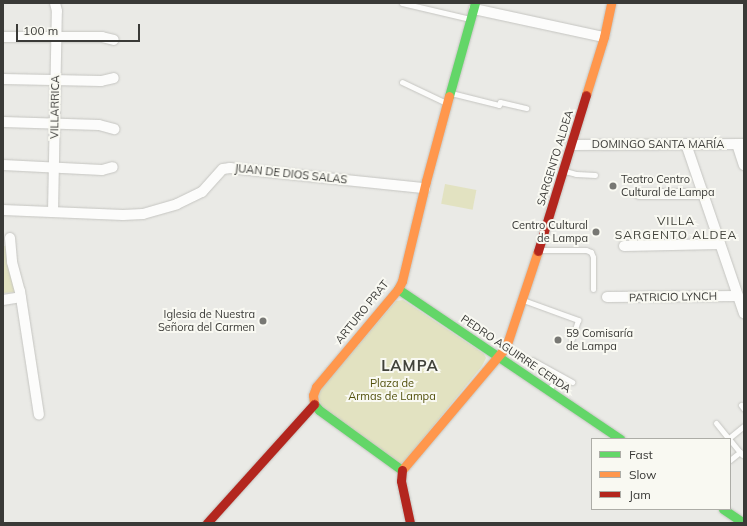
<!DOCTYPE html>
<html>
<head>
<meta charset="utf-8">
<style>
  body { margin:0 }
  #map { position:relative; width:747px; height:526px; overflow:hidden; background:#eaeae6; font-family:Mulish,sans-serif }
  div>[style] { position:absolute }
  .green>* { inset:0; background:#e2e2c1; transform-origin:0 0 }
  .roads { filter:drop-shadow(0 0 1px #c5c5c1) drop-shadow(0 0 1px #c5c5c1) }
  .lane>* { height:5px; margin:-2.5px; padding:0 2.5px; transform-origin:2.5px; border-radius:2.5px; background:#fcfcfb }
  .street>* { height:10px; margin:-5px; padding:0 5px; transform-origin:5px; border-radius:5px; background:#fcfcfb }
  .fast>* { height:9px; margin:-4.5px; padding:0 4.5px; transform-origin:4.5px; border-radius:4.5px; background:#63d668 }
  .slow>* { height:9px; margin:-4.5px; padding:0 4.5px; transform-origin:4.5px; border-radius:4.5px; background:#ff974d }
  .jam>* { height:9px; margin:-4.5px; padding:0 4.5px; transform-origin:4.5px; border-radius:4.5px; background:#b3261e }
  .dots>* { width:11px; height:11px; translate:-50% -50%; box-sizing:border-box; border:2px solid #f9f9f2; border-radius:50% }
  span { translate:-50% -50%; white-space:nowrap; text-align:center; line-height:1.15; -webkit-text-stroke:4px #f9f9f2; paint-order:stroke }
  .street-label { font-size:11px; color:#3a3a37 }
  .poi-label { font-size:11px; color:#3a3a37 }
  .left { translate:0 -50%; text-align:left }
  .right { translate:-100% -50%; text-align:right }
  .park-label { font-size:11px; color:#52510d }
  .neighbourhood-label { font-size:12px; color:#41423b; letter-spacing:1px }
  .district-label { font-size:15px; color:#41423b; font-weight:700; letter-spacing:1px }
  .frame { position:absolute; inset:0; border:4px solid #3a3a37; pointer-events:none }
  .legend { position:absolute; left:591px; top:438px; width:140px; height:72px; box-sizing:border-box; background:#f9f9f2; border:1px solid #adada7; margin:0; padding:5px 7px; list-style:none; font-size:12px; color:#3a3a37 }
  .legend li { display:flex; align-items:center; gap:8px; height:20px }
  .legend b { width:20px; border:1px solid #adada7 }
  .scale { position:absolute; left:16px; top:24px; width:124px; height:18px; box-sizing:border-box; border:2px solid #3a3a37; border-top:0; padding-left:5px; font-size:12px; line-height:14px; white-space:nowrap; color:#3a3a37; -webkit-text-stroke:3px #f9f9f2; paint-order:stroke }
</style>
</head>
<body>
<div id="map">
  <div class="green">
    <div style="left:445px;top:184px;width:32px;height:20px;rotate:11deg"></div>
    <div style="clip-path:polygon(3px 246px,6px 246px,9px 271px,14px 282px,16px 292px,3px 293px)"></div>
    <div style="clip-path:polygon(403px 300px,484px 354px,486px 358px,482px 366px,404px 462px,398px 464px,321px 406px,318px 392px,396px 301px)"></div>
  </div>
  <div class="roads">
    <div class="lane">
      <div style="left:402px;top:3px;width:70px;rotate:13.2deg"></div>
      <div style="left:402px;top:82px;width:49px;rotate:25.5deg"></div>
      <div style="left:451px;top:93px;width:49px;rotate:14deg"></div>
      <div style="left:499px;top:105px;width:3px;rotate:-72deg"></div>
      <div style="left:500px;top:102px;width:27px;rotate:13deg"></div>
      <div style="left:565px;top:171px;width:11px;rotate:15deg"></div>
      <div style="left:576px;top:174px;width:19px;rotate:3deg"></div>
      <div style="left:540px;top:250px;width:46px"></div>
      <div style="left:586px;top:250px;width:5px;rotate:22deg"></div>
      <div style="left:591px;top:252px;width:5px;rotate:68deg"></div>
      <div style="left:593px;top:257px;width:32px;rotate:90deg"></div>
      <div style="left:523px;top:300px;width:59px;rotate:20deg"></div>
      <div style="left:578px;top:320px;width:20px;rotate:108deg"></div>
      <div style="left:532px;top:360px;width:46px;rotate:28.8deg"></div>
      <div style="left:549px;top:389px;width:17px;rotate:-50deg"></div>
      <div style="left:741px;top:405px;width:5px;rotate:53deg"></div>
      <div style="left:716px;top:423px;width:21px;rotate:51deg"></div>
      <div style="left:729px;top:438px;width:19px;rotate:-39deg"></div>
      <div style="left:730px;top:440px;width:19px;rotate:51deg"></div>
      <div style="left:730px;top:460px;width:13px;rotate:-39deg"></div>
    </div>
    <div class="street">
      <div style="left:474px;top:9px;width:133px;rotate:12.2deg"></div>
      <div style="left:3px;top:37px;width:99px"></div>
      <div style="left:102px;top:37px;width:12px;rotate:14deg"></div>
      <div style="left:3px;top:79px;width:98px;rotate:1.2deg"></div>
      <div style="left:101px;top:81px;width:13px;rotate:-13deg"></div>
      <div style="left:3px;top:122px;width:96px;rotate:1.8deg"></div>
      <div style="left:99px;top:125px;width:16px;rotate:15deg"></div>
      <div style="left:686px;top:144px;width:179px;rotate:71.1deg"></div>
      <div style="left:737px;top:144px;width:22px;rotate:72deg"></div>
      <div style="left:572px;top:145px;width:172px;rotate:-0.3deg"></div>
      <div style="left:3px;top:165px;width:99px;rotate:2.9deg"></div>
      <div style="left:102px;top:170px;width:11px;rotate:-15deg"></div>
      <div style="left:639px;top:194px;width:64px"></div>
      <div style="left:3px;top:210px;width:120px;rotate:2.4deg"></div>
      <div style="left:123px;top:215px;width:20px;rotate:-3deg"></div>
      <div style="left:143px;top:214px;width:35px;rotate:-16deg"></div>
      <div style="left:177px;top:204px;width:28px;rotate:-26deg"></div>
      <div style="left:202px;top:192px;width:31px;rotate:-48deg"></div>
      <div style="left:223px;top:169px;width:7px;rotate:-8deg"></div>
      <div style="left:230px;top:168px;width:196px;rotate:5.9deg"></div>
      <div style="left:53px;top:212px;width:201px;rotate:-88.9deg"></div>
      <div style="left:57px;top:11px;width:8px;rotate:-104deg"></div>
      <div style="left:10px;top:238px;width:24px;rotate:85deg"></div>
      <div style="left:12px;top:262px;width:30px;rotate:75deg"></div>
      <div style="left:20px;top:291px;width:125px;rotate:81.3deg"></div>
      <div style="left:624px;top:246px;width:96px;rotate:-1.2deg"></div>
      <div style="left:607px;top:297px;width:131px;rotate:-0.4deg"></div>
      <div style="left:3px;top:300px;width:18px;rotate:-9deg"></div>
    </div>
    <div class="fast">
      <div style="left:449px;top:96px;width:97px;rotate:-74.4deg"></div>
      <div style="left:398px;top:289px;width:268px;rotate:34deg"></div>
      <div style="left:314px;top:404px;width:8px;rotate:50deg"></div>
      <div style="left:319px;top:410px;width:102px;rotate:35.9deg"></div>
      <div style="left:723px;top:509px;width:25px;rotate:34deg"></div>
    </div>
    <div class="slow">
      <div style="left:586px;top:95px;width:61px;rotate:-72.8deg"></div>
      <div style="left:604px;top:37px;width:35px;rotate:-78deg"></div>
      <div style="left:314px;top:404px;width:9px;rotate:-96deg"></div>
      <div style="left:313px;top:395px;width:9px;rotate:-69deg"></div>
      <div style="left:316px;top:387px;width:128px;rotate:-50.1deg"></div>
      <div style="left:398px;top:289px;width:9px;rotate:-63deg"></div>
      <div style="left:402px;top:281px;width:103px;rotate:-76.5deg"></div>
      <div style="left:426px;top:181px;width:88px;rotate:-74.9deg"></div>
      <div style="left:402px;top:470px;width:161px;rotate:-49.8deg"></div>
      <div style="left:506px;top:347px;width:101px;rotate:-71.6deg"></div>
    </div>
    <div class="jam">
      <div style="left:538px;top:251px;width:163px;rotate:-72.9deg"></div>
      <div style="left:402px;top:470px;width:11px;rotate:95deg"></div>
      <div style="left:401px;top:481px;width:43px;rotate:77.9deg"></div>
      <div style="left:207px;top:523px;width:160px;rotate:-48deg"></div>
    </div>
  </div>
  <div class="dots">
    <div style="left:613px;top:186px;background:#787874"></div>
    <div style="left:596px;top:232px;background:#787874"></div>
    <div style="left:263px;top:321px;background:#787874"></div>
    <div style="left:558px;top:340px;background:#787874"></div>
  </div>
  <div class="street-label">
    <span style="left:55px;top:107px;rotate:-89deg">VILLARRICA</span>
    <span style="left:658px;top:144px">DOMINGO SANTA MARÍA</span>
    <span style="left:555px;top:158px;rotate:-73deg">SARGENTO ALDEA</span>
    <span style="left:291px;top:174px;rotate:6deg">JUAN DE DIOS SALAS</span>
    <span style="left:673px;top:297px;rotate:-1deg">PATRICIO LYNCH</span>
    <span style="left:362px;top:312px;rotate:-51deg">ARTURO PRAT</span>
    <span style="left:516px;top:354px;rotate:34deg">PEDRO AGUIRRE CERDA</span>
  </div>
  <div class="poi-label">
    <span class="left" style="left:621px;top:186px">Teatro Centro<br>Cultural de Lampa</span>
    <span class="right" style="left:588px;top:232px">Centro Cultural<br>de Lampa</span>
    <span class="right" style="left:255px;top:321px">Iglesia de Nuestra<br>Señora del Carmen</span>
    <span class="left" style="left:566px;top:340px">59 Comisaría<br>de Lampa</span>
  </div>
  <div class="park-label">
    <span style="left:392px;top:390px">Plaza de<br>Armas de Lampa</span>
  </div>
  <div class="neighbourhood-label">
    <span style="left:676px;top:228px">VILLA<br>SARGENTO ALDEA</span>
  </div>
  <div class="district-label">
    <span style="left:410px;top:366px">LAMPA</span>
  </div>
  <div class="frame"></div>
  <ul class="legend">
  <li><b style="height:5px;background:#63d668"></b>Fast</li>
  <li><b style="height:5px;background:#ff974d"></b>Slow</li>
  <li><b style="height:5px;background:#b3261e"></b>Jam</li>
  </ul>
  <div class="scale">100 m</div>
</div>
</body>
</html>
